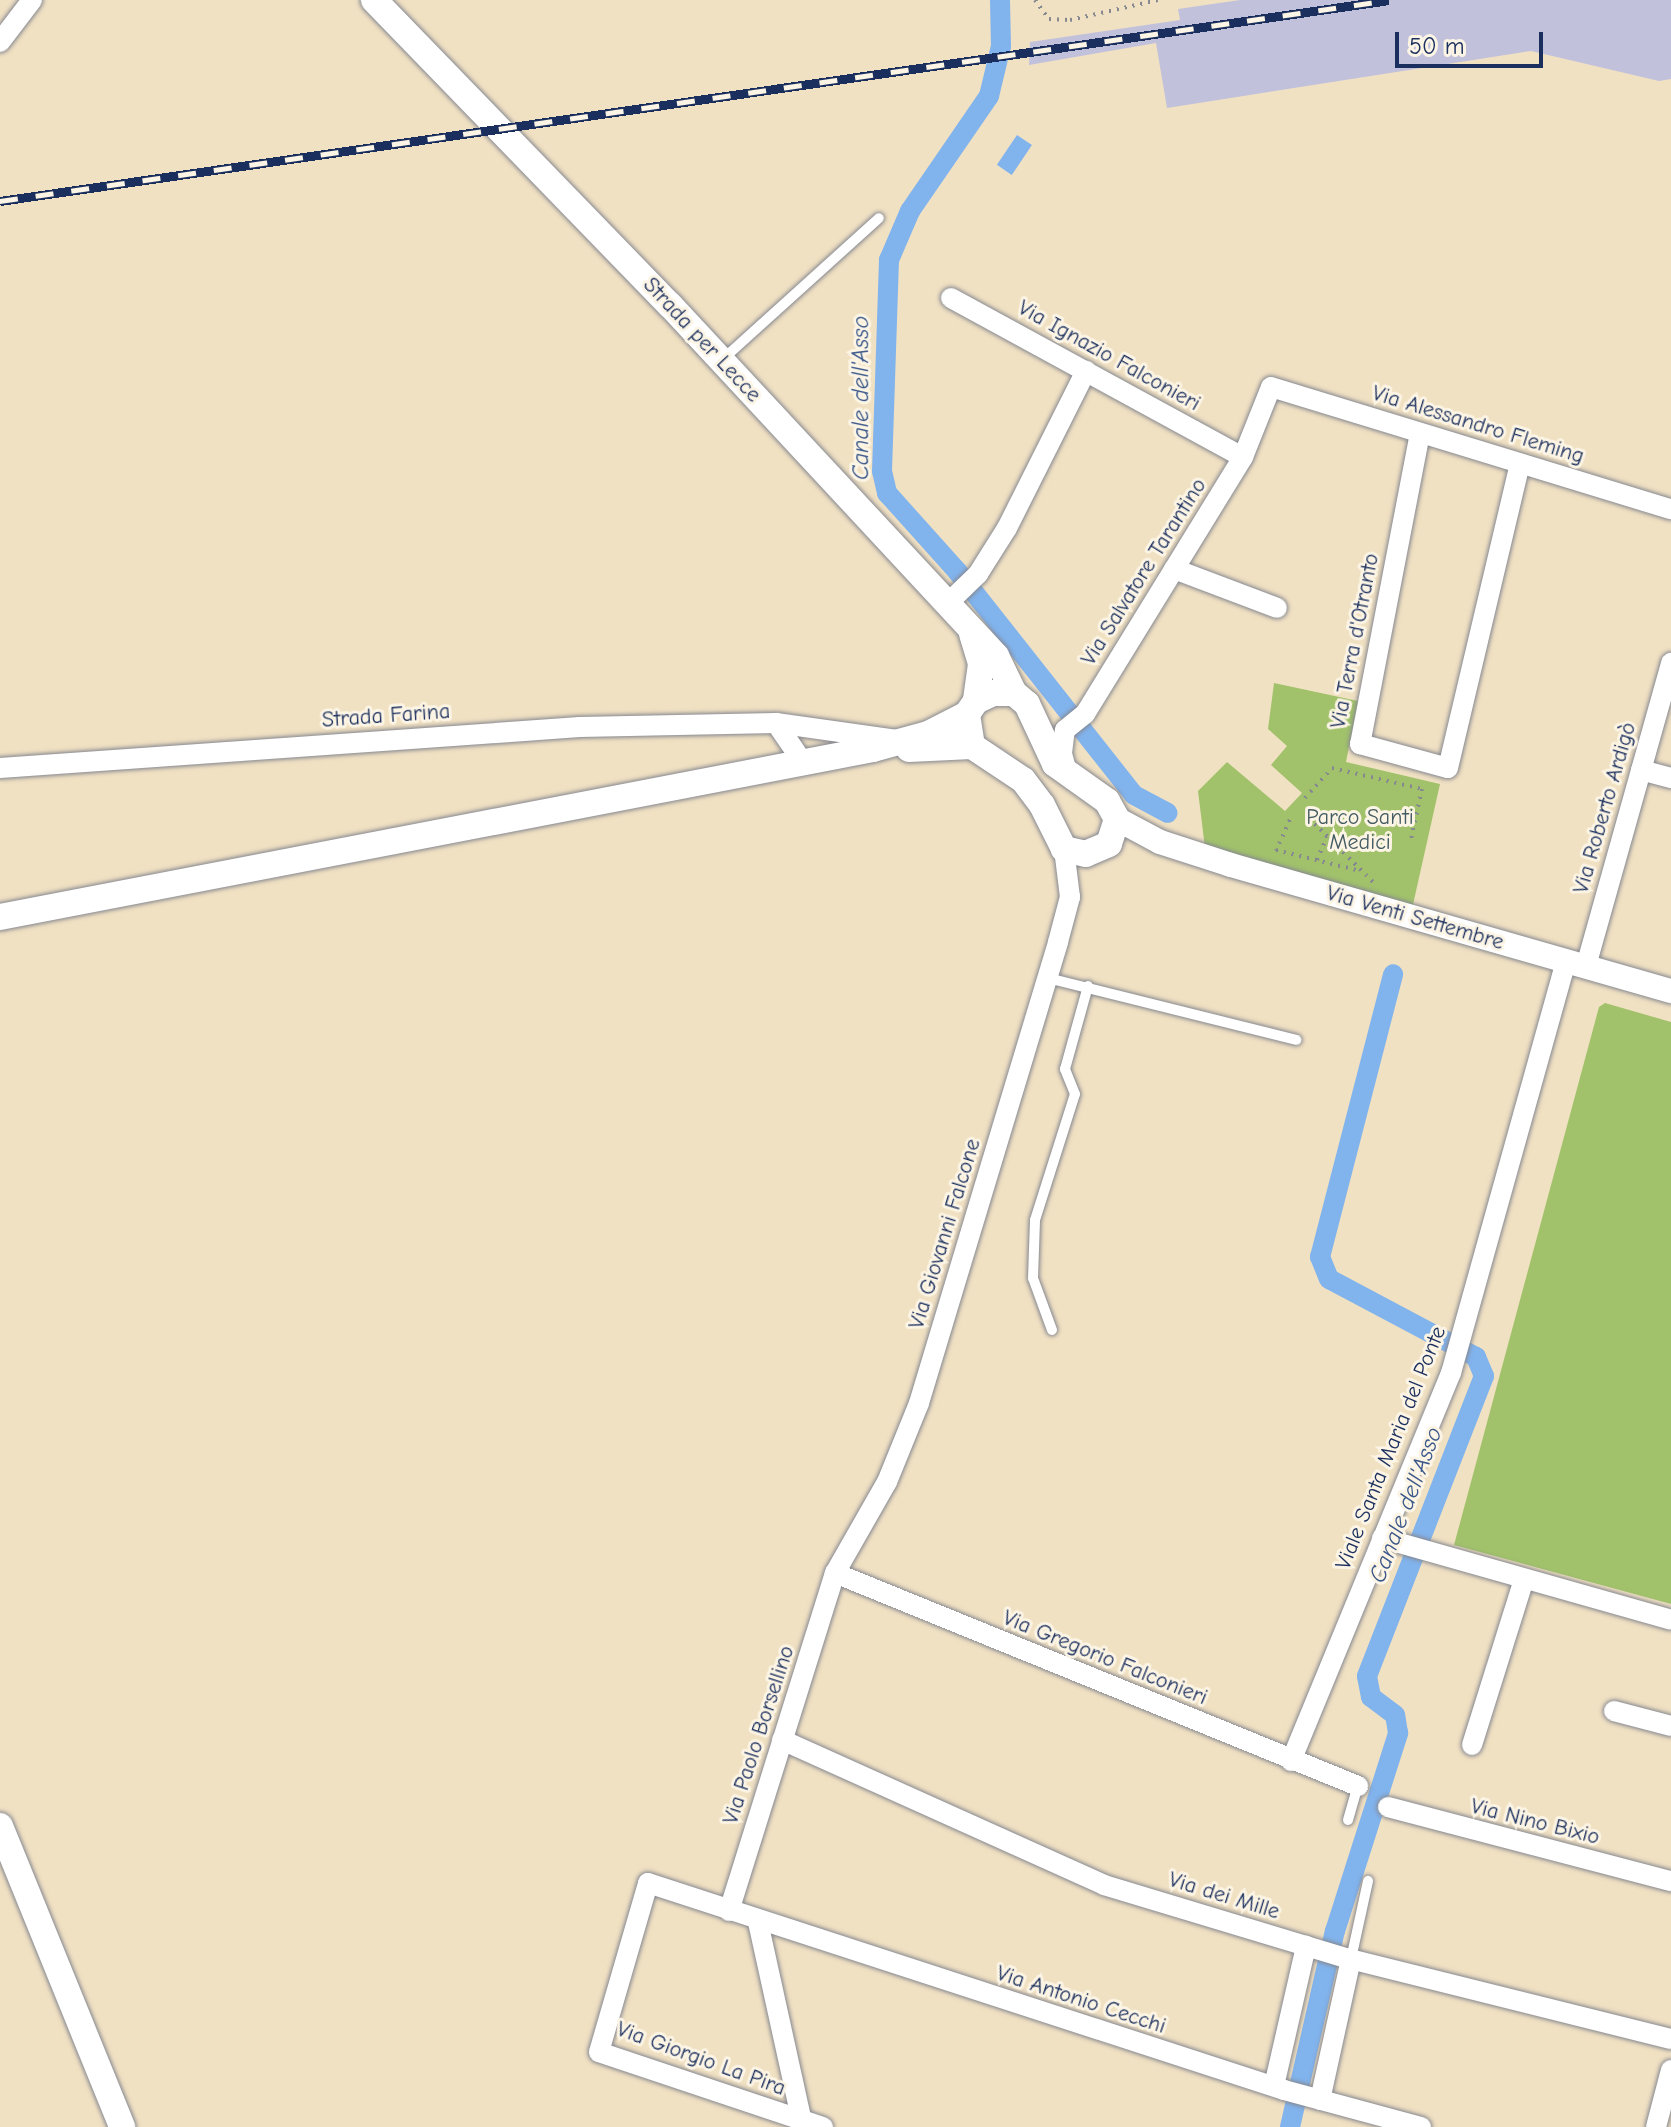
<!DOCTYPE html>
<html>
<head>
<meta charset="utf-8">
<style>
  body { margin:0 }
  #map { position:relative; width:1671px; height:2127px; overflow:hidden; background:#f1e1c3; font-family:"Comic Neue",sans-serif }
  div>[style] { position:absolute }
  .industrial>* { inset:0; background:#c2c1dc }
  .green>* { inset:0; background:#a1c26b }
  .water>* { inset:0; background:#81b3ed; transform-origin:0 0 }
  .canal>* { height:20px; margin:-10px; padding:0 10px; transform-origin:10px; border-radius:10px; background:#81b3ed }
  .path>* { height:4px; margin-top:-2px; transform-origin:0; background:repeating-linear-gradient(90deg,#868890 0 2px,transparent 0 8px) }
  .roads { filter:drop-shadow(0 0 2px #868890) drop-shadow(0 0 2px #868890) }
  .service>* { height:10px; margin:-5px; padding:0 5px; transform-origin:5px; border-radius:5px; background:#fff }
  .minor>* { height:20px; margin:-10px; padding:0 10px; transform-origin:10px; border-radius:10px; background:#fff }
  .tertiary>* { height:24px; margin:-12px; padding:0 12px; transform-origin:12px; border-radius:12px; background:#fff }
  .secondary>* { height:26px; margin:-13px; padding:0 13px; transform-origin:13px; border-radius:13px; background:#fff }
  .rail>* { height:9px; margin-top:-4.5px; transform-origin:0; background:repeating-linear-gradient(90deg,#fcf5e5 0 18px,#1b2f5e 0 36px); box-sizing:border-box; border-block:2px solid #1b2f5e }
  span { translate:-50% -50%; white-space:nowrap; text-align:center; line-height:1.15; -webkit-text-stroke:6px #fcf5e5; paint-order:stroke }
  .street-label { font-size:22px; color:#1b2f5e }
  .park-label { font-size:22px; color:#435b62 }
  .water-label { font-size:24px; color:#3a5789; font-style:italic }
  .scale { position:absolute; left:1395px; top:32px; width:148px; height:36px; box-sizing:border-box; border:4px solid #1b2f5e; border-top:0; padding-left:10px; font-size:24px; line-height:28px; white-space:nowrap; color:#1b2f5e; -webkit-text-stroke:6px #fcf5e5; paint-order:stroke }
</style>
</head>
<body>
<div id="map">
  <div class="industrial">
    <div style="clip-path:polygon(1240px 0,1671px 0,1671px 79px,1659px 81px,1531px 51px,1167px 108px,1156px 43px,1029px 65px,1030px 42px,1180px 20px,1178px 9px)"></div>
  </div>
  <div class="green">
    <div style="clip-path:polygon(1274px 683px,1358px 701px,1346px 762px,1440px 784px,1412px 909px,1205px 848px,1198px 791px,1227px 762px,1285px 811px,1302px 793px,1271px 765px,1287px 746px,1268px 729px)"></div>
    <div style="clip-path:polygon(1605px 1003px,1671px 1022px,1671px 1604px,1454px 1545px,1599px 1007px)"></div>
  </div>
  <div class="water">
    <div style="left:1017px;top:135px;width:18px;height:36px;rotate:34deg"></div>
  </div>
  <div class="canal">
    <div style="left:1000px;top:0;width:46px;rotate:88.8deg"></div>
    <div style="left:1001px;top:46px;width:51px;rotate:103.5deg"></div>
    <div style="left:989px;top:96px;width:140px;rotate:124.5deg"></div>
    <div style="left:910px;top:211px;width:53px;rotate:113.2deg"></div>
    <div style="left:889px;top:260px;width:211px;rotate:91.9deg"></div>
    <div style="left:882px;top:471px;width:23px;rotate:77deg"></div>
    <div style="left:887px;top:493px;width:105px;rotate:48.1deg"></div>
    <div style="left:957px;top:571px;width:285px;rotate:51.7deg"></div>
    <div style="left:1134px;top:795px;width:38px;rotate:28deg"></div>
    <div style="left:1290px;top:2127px;width:201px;rotate:-77.1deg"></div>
    <div style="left:1335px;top:1931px;width:208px;rotate:-72.3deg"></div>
    <div style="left:1398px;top:1733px;width:18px;rotate:-99deg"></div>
    <div style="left:1395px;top:1715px;width:30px;rotate:-143deg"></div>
    <div style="left:1371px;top:1697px;width:21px;rotate:-101deg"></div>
    <div style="left:1367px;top:1676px;width:322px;rotate:-68.7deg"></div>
    <div style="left:1484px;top:1376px;width:21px;rotate:-113deg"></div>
    <div style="left:1476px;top:1357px;width:166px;rotate:-152deg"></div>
    <div style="left:1329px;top:1279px;width:24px;rotate:-112deg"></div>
    <div style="left:1320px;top:1257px;width:292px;rotate:-75.5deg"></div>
  </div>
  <div class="path">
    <div style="left:1035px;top:0;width:24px;rotate:54deg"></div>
    <div style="left:1049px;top:19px;width:21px;rotate:3deg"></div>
    <div style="left:1070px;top:20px;width:90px;rotate:-12.8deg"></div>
    <div style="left:1305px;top:798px;width:40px;rotate:-48deg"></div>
    <div style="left:1332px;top:768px;width:92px;rotate:13.1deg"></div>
    <div style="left:1422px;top:789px;width:51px;rotate:102.4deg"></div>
    <div style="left:1309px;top:818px;width:93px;rotate:45deg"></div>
    <div style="left:1276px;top:850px;width:87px;rotate:14deg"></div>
    <div style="left:1276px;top:851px;width:36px;rotate:-66deg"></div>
    <div style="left:1317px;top:860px;width:25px;rotate:-67deg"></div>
  </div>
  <div class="roads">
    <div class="service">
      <div style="left:723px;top:359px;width:210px;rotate:-42.1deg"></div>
      <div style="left:1048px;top:978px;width:256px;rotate:14deg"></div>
      <div style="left:1052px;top:1330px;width:55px;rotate:-110.1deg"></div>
      <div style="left:1033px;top:1278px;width:58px;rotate:-88deg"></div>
      <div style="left:1035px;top:1220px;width:132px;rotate:-72.4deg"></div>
      <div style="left:1075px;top:1094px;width:27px;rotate:-112deg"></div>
      <div style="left:1065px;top:1069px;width:86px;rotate:-74.5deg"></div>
      <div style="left:1348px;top:1820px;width:35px;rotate:-74deg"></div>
      <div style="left:1351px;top:1959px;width:80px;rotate:-77.7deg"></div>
    </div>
    <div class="minor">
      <div style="left:0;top:42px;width:53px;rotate:-52.7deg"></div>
      <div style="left:951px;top:298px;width:332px;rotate:28.6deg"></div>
      <div style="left:1420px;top:433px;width:317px;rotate:100.9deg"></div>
      <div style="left:1360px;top:744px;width:91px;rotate:15.3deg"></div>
      <div style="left:1448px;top:768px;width:313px;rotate:-76.7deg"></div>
      <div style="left:1174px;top:569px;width:110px;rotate:20.7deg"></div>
      <div style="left:948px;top:603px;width:42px;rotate:-44deg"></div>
      <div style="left:978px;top:574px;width:54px;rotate:-57.8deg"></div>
      <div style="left:1007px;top:528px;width:176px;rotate:-63.3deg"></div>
      <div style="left:776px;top:723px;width:46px;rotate:55.6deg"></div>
      <div style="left:0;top:768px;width:581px;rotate:-4.04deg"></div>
      <div style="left:580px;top:727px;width:196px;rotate:-1.2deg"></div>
      <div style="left:776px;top:723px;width:122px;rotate:8deg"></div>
      <div style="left:1641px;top:770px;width:31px;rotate:15deg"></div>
      <div style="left:1068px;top:776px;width:24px;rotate:-105deg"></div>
      <div style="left:1062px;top:753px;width:23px;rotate:-83deg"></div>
      <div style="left:1065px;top:730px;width:26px;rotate:-39deg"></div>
      <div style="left:1085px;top:714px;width:302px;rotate:-58.4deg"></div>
      <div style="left:1243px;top:457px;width:75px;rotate:-68.2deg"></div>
      <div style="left:1271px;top:387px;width:418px;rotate:17deg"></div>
      <div style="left:1586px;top:966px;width:315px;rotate:-74.3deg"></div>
      <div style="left:1382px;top:1538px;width:300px;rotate:15.8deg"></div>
      <div style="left:835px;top:1573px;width:565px;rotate:22.16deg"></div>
      <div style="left:1614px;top:1711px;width:59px;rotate:14.7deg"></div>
      <div style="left:782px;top:1740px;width:353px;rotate:24.2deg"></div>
      <div style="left:1104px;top:1885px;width:253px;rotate:16.8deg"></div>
      <div style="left:1346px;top:1958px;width:335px;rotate:14deg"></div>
      <div style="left:1472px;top:1745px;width:174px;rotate:-72.6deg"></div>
      <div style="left:1291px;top:1761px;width:420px;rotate:-67.6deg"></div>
      <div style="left:1451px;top:1373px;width:429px;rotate:-74.4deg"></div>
      <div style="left:1388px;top:1807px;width:293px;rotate:14.7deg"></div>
      <div style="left:729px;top:1911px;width:354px;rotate:-72.6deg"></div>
      <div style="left:835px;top:1573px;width:105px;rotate:-60.3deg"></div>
      <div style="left:887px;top:1482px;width:85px;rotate:-67.9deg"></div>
      <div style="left:919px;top:1403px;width:481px;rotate:-73.2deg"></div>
      <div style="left:1058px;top:942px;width:47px;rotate:-75.1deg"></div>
      <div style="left:1070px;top:897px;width:48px;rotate:-97.1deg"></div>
      <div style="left:758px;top:1922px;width:210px;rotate:77.6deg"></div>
      <div style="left:1274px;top:2086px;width:144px;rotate:-77.1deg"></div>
      <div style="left:1320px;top:2100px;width:144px;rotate:-77.6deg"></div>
      <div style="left:823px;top:2127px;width:236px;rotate:-161.5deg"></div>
      <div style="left:599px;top:2052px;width:176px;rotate:-73.8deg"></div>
      <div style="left:648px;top:1883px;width:669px;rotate:18.03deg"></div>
      <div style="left:1284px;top:2090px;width:142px;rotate:15.1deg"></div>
      <div style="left:1656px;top:2127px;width:59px;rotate:-75.3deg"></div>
    </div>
    <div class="tertiary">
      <div style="left:1117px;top:819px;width:49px;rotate:28.1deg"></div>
      <div style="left:1160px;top:842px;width:75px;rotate:17.9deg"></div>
      <div style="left:1231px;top:865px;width:458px;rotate:16deg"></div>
    </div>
    <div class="secondary">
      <div style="left:374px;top:0;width:425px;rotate:45.9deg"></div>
      <div style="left:670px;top:305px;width:479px;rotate:47.1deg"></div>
      <div style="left:996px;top:656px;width:41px;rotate:64.1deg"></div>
      <div style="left:972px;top:634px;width:31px;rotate:73deg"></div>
      <div style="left:981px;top:664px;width:37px;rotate:98deg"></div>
      <div style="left:993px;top:693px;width:21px"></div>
      <div style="left:1014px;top:693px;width:17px;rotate:40deg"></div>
      <div style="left:1027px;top:704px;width:66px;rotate:65deg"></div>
      <div style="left:1055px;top:764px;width:64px;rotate:35.4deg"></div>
      <div style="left:1107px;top:801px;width:21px;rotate:61deg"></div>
      <div style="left:1117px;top:819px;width:26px;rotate:108deg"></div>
      <div style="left:1109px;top:844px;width:25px;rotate:157deg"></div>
      <div style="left:1086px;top:854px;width:23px;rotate:-167deg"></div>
      <div style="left:1064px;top:849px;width:49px;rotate:-116.6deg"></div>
      <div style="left:1042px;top:805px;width:31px;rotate:-127deg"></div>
      <div style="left:1023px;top:780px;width:61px;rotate:-146.3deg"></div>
      <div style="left:972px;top:746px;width:32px;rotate:-99deg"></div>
      <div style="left:967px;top:714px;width:16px;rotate:-55deg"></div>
      <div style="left:976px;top:701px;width:19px;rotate:-25deg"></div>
      <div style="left:909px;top:749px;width:63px;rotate:-2.7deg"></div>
      <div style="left:0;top:917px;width:889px;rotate:-10.89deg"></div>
      <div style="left:873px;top:749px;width:57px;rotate:-15.3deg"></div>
      <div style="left:928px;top:734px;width:44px;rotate:-27.1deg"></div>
      <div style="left:0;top:1826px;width:325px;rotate:67.9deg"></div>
    </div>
  </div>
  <div class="rail">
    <div style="left:0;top:201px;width:1403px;rotate:-8.23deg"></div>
  </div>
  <div class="street-label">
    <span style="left:702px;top:340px;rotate:47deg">Strada per Lecce</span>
    <span style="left:1109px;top:356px;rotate:29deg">Via Ignazio Falconieri</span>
    <span style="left:1478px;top:425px;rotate:17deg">Via Alessandro Fleming</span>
    <span style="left:1144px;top:572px;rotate:-58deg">Via Salvatore Tarantino</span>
    <span style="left:1355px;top:641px;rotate:-79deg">Via Terra d'Otranto</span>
    <span style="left:386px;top:716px;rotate:-4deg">Strada Farina</span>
    <span style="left:1605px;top:808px;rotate:-74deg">Via Roberto Ardigò</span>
    <span style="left:1415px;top:918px;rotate:16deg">Via Venti Settembre</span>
    <span style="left:945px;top:1234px;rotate:-73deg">Via Giovanni Falcone</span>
    <span style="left:1391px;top:1448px;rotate:-68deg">Viale Santa Maria del Ponte</span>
    <span style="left:1105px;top:1658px;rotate:22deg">Via Gregorio Falconieri</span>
    <span style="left:759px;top:1735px;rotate:-72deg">Via Paolo Borsellino</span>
    <span style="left:1535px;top:1822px;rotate:14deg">Via Nino Bixio</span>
    <span style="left:1224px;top:1896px;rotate:17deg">Via dei Mille</span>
    <span style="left:1081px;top:2000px;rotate:18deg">Via Antonio Cecchi</span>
    <span style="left:701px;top:2059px;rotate:20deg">Via Giorgio La Pira</span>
  </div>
  <div class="park-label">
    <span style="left:1360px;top:830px">Parco Santi<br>Medici</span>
  </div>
  <div class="water-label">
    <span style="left:861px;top:398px;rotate:-90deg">Canale dell'Asso</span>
    <span style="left:1406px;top:1505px;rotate:-69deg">Canale dell'Asso</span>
  </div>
  <div class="scale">50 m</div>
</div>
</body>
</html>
